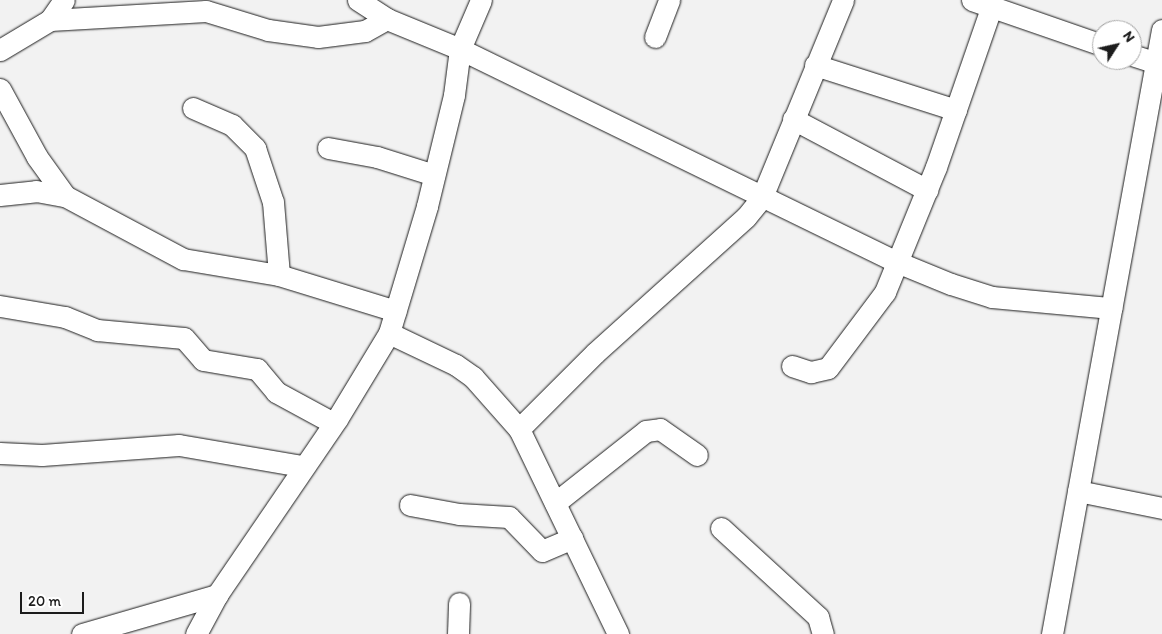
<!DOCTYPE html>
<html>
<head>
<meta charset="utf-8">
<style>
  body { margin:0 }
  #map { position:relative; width:1162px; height:634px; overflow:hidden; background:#f2f2f2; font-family:Itim,sans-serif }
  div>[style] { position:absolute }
  .roads { filter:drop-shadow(0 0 1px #1c1c1c) drop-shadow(0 0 1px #1c1c1c) }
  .street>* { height:21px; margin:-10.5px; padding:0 10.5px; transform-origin:10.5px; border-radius:10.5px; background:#fff }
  span { translate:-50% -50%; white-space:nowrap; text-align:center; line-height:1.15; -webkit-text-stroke:4px #fff; paint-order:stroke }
  .north { position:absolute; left:1092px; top:20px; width:50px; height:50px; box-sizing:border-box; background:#fff; border:1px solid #a4a4a4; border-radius:50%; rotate:55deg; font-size:14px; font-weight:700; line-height:20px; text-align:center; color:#1c1c1c }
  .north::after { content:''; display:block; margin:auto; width:18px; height:22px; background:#1c1c1c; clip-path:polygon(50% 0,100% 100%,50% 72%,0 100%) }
  .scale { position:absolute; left:20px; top:592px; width:64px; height:22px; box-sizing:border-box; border:2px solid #1c1c1c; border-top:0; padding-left:6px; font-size:15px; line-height:18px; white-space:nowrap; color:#1c1c1c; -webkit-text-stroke:4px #fff; paint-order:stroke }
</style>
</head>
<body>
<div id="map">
  <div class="roads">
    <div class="street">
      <div style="left:358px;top:0;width:35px;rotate:33deg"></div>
      <div style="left:387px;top:19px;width:79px;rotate:22.3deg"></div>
      <div style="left:460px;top:49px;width:486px;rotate:26deg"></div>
      <div style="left:897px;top:262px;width:58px;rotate:22.2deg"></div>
      <div style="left:951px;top:284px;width:43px;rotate:17.6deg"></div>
      <div style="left:992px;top:297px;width:120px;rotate:5.3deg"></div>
      <div style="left:972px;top:0;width:138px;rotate:19.1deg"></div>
      <div style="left:50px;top:20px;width:24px;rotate:-55deg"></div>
      <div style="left:655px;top:37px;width:40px;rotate:-69deg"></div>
      <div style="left:0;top:50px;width:58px;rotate:-31deg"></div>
      <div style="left:50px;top:20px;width:156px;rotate:-3.3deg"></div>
      <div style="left:206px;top:11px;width:65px;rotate:17deg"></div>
      <div style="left:268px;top:30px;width:50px;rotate:8deg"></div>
      <div style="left:318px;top:37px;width:47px;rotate:-7.3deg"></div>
      <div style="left:365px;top:31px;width:25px;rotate:-29deg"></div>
      <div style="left:1132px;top:55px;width:22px;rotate:18deg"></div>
      <div style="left:815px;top:65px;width:148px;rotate:17.7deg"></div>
      <div style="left:0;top:89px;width:77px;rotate:61.4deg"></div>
      <div style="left:37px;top:157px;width:48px;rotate:54.3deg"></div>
      <div style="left:193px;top:108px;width:43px;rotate:23.6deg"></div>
      <div style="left:232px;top:125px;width:33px;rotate:45deg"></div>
      <div style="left:255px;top:148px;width:57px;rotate:71.6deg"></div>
      <div style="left:273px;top:202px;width:73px;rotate:85.3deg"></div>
      <div style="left:793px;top:119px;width:152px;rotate:27.9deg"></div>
      <div style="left:328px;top:148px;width:50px;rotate:10.4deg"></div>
      <div style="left:377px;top:157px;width:60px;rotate:17.5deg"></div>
      <div style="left:0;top:195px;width:36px;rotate:-6deg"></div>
      <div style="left:36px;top:191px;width:29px;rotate:10deg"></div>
      <div style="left:65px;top:196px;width:134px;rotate:28.1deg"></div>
      <div style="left:183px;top:259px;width:97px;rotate:9.5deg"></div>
      <div style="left:279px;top:275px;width:122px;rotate:17.1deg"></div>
      <div style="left:0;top:306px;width:66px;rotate:9.6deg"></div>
      <div style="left:65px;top:317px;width:35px;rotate:22deg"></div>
      <div style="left:97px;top:330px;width:87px;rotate:5.3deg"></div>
      <div style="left:184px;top:338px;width:29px;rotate:49deg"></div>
      <div style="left:203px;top:360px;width:55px;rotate:9.5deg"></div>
      <div style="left:257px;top:369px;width:30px;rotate:50deg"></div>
      <div style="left:276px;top:392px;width:65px;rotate:28.5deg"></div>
      <div style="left:389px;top:333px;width:74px;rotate:25.5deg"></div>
      <div style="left:456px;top:365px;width:21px;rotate:35deg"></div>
      <div style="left:473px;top:377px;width:69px;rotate:48.5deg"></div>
      <div style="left:519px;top:429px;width:228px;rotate:64.2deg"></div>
      <div style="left:792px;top:366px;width:20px;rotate:18deg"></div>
      <div style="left:811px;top:372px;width:17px;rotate:-13deg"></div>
      <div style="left:828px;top:368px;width:95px;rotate:-53.1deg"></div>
      <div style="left:885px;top:292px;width:135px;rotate:-67.8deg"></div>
      <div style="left:936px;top:167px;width:168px;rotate:-70.9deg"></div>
      <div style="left:519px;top:429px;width:107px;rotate:-45deg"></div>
      <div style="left:595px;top:353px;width:203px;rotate:-42deg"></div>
      <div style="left:746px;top:217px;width:26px;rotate:-51deg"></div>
      <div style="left:762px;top:197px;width:213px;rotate:-67.6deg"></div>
      <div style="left:0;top:453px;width:42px;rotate:2.7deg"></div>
      <div style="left:42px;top:455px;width:137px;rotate:-4.2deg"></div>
      <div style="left:179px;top:445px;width:125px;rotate:9.7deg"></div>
      <div style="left:1078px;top:491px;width:86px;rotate:11.4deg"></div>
      <div style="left:555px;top:503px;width:116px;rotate:-38.4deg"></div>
      <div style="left:646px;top:431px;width:14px;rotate:-8deg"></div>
      <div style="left:660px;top:429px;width:45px;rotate:35.1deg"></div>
      <div style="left:410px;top:505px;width:50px;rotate:10.4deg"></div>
      <div style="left:459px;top:514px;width:50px;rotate:3.4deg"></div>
      <div style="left:509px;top:517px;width:47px;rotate:45.9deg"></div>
      <div style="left:542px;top:551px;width:33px;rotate:-23deg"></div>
      <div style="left:721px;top:528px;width:132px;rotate:42.5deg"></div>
      <div style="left:818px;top:617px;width:18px;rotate:74deg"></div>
      <div style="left:82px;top:634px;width:141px;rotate:-16.1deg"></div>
      <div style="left:196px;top:634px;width:44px;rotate:-61.7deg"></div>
      <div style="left:217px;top:595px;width:213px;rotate:-55.7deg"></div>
      <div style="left:337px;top:419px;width:100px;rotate:-58.8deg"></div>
      <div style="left:389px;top:333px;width:133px;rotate:-73.3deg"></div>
      <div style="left:427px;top:206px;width:114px;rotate:-76.3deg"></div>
      <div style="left:454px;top:95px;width:46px;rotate:-82.6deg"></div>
      <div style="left:460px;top:49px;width:53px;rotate:-66.8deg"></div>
      <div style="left:458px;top:634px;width:31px;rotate:-88deg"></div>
      <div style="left:1052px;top:634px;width:614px;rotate:-79.68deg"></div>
    </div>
  </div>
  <div class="north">N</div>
  <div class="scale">20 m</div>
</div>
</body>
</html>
